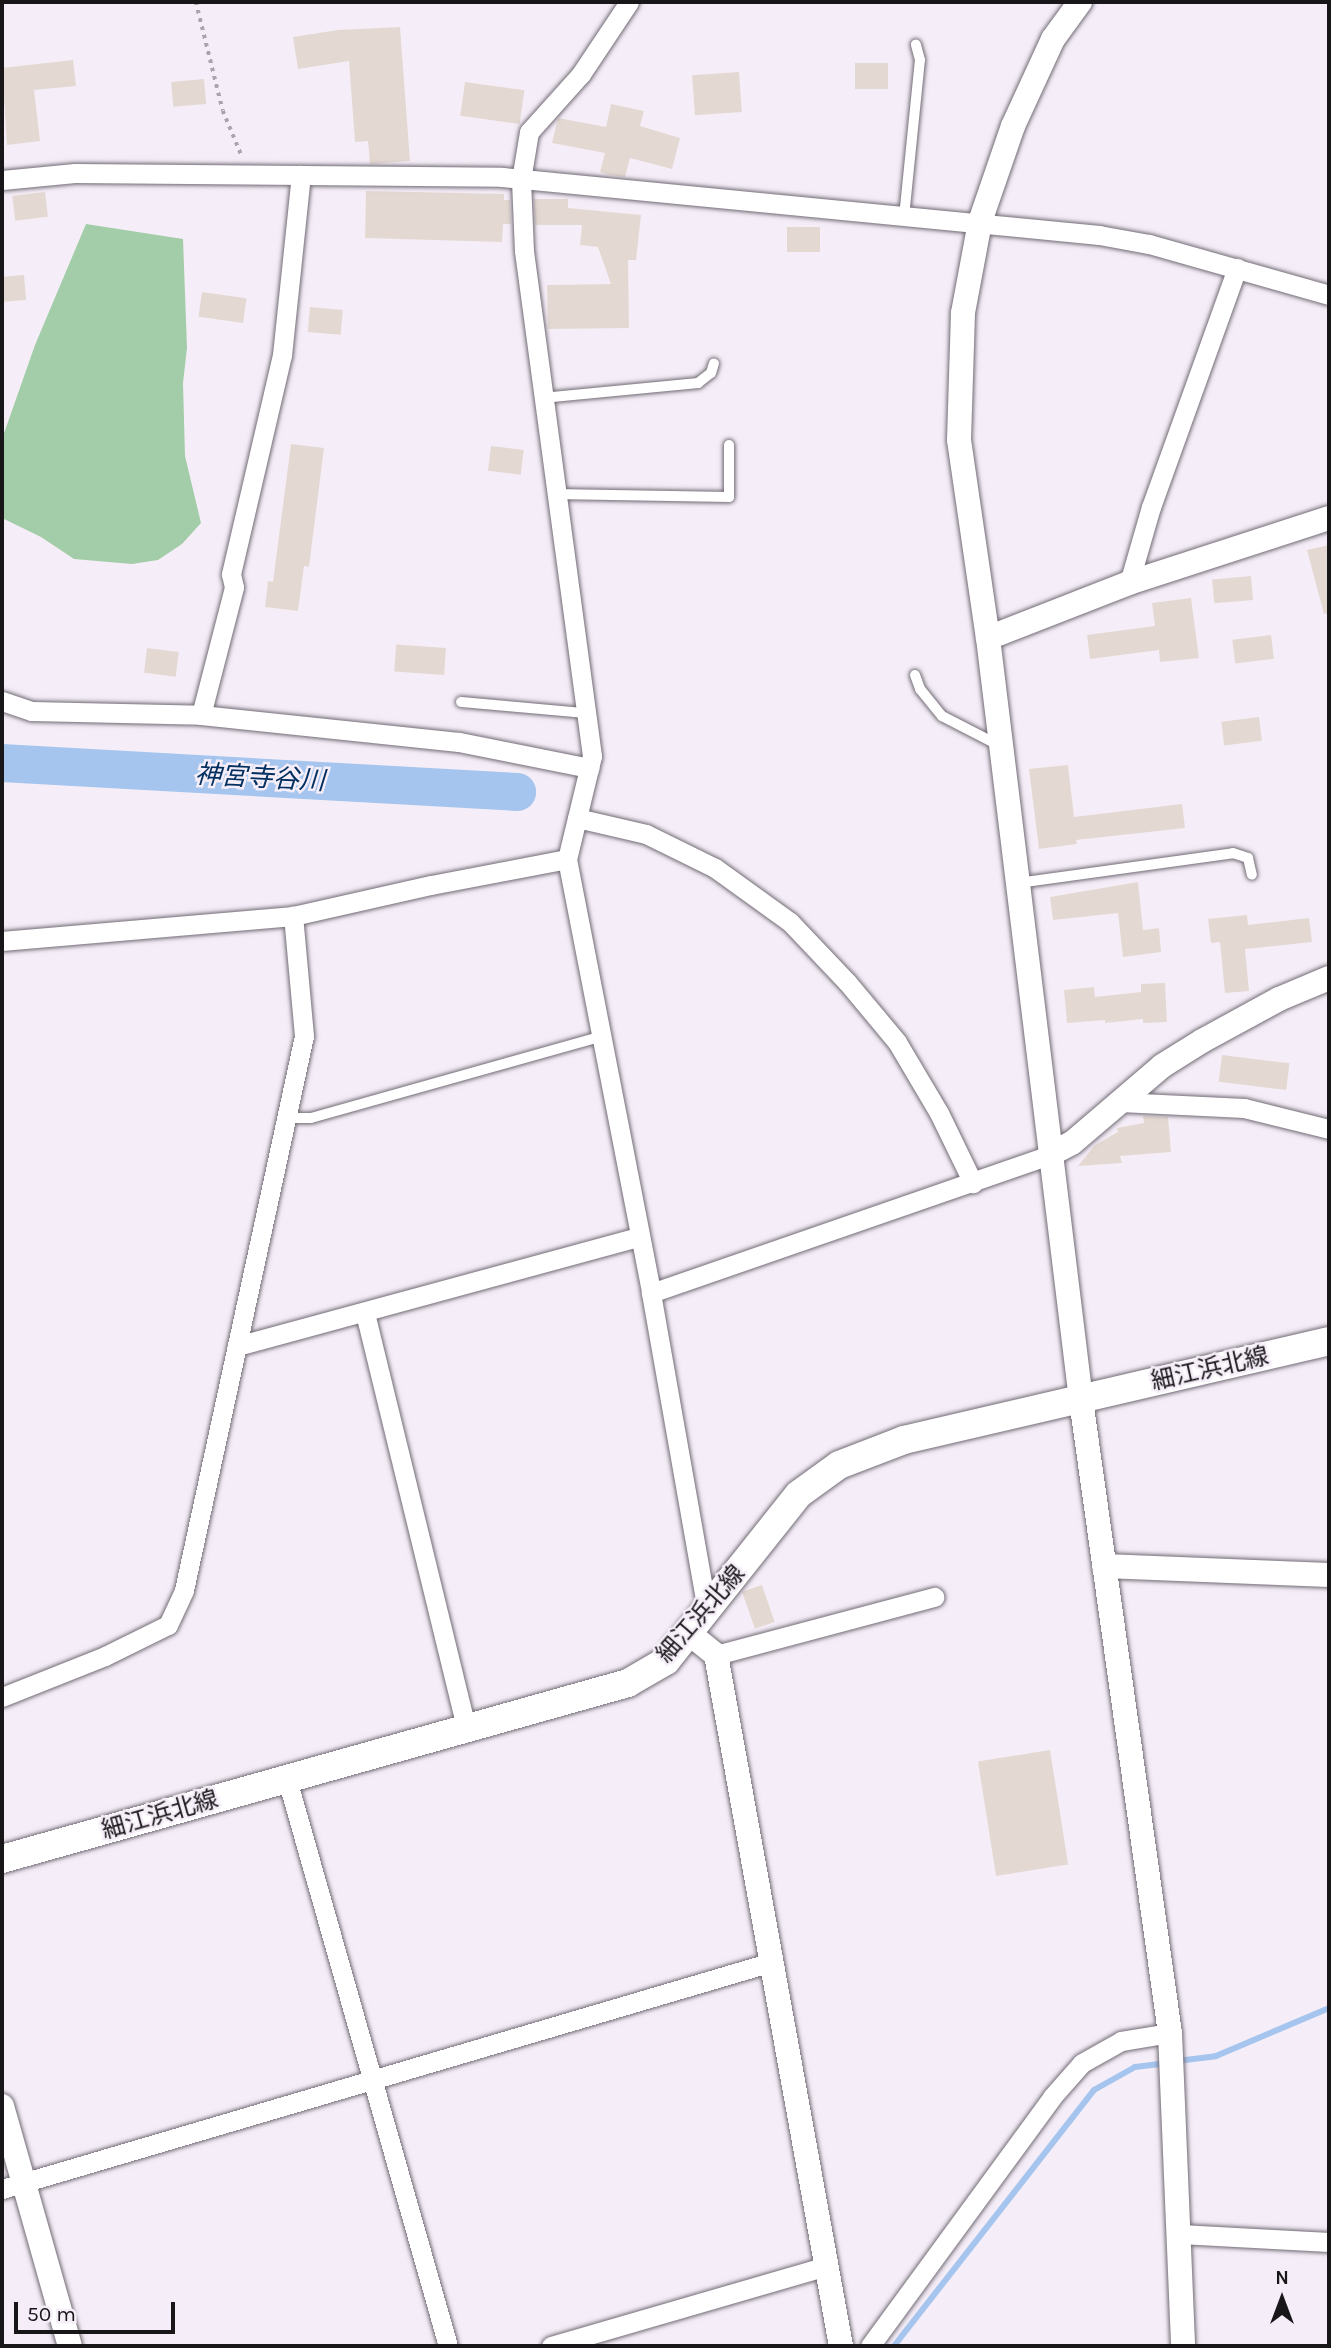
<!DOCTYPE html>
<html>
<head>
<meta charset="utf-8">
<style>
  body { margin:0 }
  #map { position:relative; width:1331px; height:2348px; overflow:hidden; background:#f5eef8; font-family:Karla,"Noto Sans JP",sans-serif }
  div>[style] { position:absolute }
  .forest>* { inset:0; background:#a3cda8 }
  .stream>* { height:6px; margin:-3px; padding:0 3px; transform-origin:3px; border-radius:3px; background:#a5c5ee }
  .river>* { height:38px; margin:-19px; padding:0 19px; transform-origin:19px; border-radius:19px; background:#a5c5ee }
  .building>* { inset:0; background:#e4d9d2; transform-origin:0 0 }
  .path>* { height:3.5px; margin-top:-1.75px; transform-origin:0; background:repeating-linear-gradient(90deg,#aaa5ad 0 3.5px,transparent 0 8.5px) }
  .roads { filter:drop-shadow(0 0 2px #726b75) drop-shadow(0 0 2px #726b75) }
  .service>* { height:10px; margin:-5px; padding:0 5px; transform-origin:5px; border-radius:5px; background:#fff }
  .minor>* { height:19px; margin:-9.5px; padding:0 9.5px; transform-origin:9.5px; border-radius:9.5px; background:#fff }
  .tertiary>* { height:24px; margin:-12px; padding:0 12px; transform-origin:12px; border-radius:12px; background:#fff }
  .secondary>* { height:28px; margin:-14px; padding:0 14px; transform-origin:14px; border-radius:14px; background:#fff }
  span { translate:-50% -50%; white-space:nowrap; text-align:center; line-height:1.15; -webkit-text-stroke:5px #f5eef8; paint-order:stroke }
  .street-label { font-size:24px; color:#19161a }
  .water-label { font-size:26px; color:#033060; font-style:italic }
  .frame { position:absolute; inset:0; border:4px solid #19161a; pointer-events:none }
  .north { position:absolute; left:1247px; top:2264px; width:70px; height:70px; -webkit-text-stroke:5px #f5eef8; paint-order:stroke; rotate:0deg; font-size:19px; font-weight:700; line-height:28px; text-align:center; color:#19161a }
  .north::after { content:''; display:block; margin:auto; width:24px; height:32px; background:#19161a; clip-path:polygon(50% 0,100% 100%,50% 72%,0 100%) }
  .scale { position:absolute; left:14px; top:2302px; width:161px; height:32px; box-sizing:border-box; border:4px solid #19161a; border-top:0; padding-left:9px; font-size:21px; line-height:24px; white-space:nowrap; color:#19161a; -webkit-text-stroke:5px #f5eef8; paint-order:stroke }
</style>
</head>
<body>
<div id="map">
  <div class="forest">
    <div style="clip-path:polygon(86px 224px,183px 239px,187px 348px,183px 383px,185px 456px,201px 523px,182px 544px,158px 560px,132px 564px,74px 559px,41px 537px,2px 518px,2px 439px,35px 345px)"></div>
  </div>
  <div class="stream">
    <div style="left:1177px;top:2061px;width:39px;rotate:-7deg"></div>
    <div style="left:1216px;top:2056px;width:123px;rotate:-23deg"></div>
    <div style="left:894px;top:2346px;width:325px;rotate:-52deg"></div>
    <div style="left:1094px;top:2090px;width:47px;rotate:-29.3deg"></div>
    <div style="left:1135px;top:2067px;width:31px;rotate:-7deg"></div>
  </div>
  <div class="river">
    <div style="left:2px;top:763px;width:516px;rotate:3.22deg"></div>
  </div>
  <div class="building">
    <div style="clip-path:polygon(400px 27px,410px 161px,370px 164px,368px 141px,355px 142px,349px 61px,298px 69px,293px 37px,338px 30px)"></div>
    <div style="clip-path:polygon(73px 60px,76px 86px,34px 90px,40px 141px,7px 145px,2px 68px)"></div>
    <div style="left:888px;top:63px;width:26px;height:33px;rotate:90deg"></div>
    <div style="left:739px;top:72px;width:40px;height:47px;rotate:86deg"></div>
    <div style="left:204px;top:79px;width:25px;height:33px;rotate:85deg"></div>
    <div style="left:465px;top:82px;width:60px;height:34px;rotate:8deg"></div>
    <div style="clip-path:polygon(611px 104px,644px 111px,640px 126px,680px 138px,672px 169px,630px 158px,625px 177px,609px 175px,600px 172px,605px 153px,552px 143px,558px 118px,606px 127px)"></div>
    <div style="clip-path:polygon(366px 191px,504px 194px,504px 200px,510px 200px,511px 224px,503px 224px,502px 242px,365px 238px)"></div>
    <div style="left:45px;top:192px;width:25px;height:33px;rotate:83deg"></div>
    <div style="clip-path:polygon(534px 199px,568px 199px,568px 208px,641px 215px,636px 260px,628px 260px,629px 328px,548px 329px,547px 285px,611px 284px,598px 247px,580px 245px,582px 225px,535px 225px)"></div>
    <div style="left:787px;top:227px;width:33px;height:25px"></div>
    <div style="left:24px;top:275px;width:25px;height:22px;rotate:85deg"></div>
    <div style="left:202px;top:292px;width:45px;height:25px;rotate:8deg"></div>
    <div style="left:310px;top:307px;width:33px;height:25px;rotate:5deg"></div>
    <div style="clip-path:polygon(291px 444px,324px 448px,309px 567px,304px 566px,298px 611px,265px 607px,268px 581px,273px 582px)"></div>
    <div style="left:491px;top:446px;width:33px;height:25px;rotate:7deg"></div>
    <div style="clip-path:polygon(1329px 545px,1329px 613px,1324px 614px,1307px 550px)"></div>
    <div style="left:1251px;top:576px;width:24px;height:39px;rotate:85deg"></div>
    <div style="clip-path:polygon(1191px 598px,1199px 658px,1160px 662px,1159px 650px,1090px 659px,1087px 635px,1155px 626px,1152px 603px)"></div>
    <div style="left:1271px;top:635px;width:24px;height:39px;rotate:83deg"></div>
    <div style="left:147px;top:648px;width:32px;height:25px;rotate:7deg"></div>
    <div style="left:446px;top:648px;width:27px;height:50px;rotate:94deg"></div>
    <div style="left:1259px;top:717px;width:24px;height:38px;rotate:83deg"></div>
    <div style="clip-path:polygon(1068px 765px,1074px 817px,1182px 804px,1185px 828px,1076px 840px,1077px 844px,1039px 849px,1029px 769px)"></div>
    <div style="clip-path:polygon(1138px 882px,1143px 930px,1159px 928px,1161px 952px,1123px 957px,1118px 913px,1053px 920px,1050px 897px)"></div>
    <div style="clip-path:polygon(1247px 915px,1248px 925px,1309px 918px,1312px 942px,1245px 949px,1249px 991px,1225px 993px,1220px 942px,1211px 943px,1208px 919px)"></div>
    <div style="clip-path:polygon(1165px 983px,1167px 1022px,1143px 1023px,1143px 1019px,1105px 1023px,1105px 1020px,1067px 1023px,1064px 990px,1094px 987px,1095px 997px,1141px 992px,1141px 984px)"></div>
    <div style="left:1222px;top:1055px;width:68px;height:27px;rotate:7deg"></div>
    <div style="clip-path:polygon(1143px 1116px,1168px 1117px,1171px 1152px,1120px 1156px,1122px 1163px,1078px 1166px,1095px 1145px,1118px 1132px,1117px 1128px,1144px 1123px)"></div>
    <div style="left:762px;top:1585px;width:39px;height:21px;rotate:71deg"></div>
    <div style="left:1050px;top:1750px;width:116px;height:73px;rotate:81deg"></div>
  </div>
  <div class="path">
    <div style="left:196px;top:2px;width:112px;rotate:76.1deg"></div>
    <div style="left:223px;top:111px;width:47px;rotate:67.3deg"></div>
  </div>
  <div class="roads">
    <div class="service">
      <div style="left:904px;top:217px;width:158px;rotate:-84.2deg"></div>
      <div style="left:920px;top:60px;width:16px;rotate:-105deg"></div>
      <div style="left:542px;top:398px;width:157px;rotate:-5.5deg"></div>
      <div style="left:698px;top:383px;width:16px;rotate:-38deg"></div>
      <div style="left:711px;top:373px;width:10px;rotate:-73deg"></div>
      <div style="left:554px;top:494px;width:175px;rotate:1deg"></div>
      <div style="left:729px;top:497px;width:52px;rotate:-90deg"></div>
      <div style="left:915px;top:675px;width:15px;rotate:70deg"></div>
      <div style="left:920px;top:689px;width:35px;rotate:51deg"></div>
      <div style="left:942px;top:716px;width:65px;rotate:27.3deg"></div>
      <div style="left:461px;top:702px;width:123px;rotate:5.1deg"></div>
      <div style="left:1018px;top:883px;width:217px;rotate:-7.9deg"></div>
      <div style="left:1233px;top:853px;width:16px;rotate:18deg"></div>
      <div style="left:1248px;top:858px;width:17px;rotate:77deg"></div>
      <div style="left:286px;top:1118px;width:25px"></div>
      <div style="left:311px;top:1118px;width:300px;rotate:-15.7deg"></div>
    </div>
    <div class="minor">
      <div style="left:629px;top:2px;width:87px;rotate:123.7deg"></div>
      <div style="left:581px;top:74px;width:78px;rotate:131.9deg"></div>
      <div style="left:529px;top:132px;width:49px;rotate:99.5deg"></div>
      <div style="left:521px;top:180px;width:71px;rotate:87.6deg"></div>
      <div style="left:524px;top:251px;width:510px;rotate:82.33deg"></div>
      <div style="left:592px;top:756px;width:106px;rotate:103.6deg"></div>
      <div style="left:567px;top:859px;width:442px;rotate:79deg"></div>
      <div style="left:651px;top:1293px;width:324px;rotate:80deg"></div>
      <div style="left:2px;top:180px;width:73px;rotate:-5.5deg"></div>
      <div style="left:75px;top:173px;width:427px;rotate:0.5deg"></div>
      <div style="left:502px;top:177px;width:600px;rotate:5.55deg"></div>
      <div style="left:1099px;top:235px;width:51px;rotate:10.2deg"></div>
      <div style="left:1149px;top:244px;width:187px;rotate:15.8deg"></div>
      <div style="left:1129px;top:583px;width:79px;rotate:-73.9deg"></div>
      <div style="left:1151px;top:507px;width:254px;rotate:-70.2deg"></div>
      <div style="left:2px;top:701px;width:31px;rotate:19deg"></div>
      <div style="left:31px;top:711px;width:170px;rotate:1.3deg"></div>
      <div style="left:201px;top:715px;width:259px;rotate:6deg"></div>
      <div style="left:459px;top:742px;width:133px;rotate:11.3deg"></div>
      <div style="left:201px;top:715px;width:132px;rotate:-75.5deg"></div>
      <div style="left:234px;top:587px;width:13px;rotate:-103deg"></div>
      <div style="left:231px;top:574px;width:225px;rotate:-76.9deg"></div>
      <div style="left:282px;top:355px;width:181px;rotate:-84deg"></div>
      <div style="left:577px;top:818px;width:71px;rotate:13.1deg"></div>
      <div style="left:646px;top:834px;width:77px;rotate:26.2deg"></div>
      <div style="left:715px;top:868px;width:92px;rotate:35.8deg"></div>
      <div style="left:790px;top:922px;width:83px;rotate:46.5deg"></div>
      <div style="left:847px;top:982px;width:78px;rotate:50.2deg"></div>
      <div style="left:897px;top:1042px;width:82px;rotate:59.4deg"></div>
      <div style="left:939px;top:1113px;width:78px;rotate:64.1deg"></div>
      <div style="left:2px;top:941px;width:292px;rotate:-4.9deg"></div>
      <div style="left:293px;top:916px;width:141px;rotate:-12.7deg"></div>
      <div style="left:431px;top:885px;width:138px;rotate:-10.8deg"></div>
      <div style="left:1120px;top:1102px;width:124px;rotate:2.8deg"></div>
      <div style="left:1244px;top:1108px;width:88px;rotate:13.9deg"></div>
      <div style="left:651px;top:1293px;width:421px;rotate:-19.1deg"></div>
      <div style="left:365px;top:1313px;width:426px;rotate:76.3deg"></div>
      <div style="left:237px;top:1346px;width:417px;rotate:-15.2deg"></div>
      <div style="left:716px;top:1655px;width:226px;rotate:-14.9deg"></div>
      <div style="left:2px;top:1697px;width:111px;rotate:-21.7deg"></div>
      <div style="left:105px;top:1656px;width:70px;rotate:-26.2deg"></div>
      <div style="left:168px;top:1625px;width:38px;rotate:-65deg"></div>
      <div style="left:184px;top:1590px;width:567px;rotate:-77.78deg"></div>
      <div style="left:304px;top:1036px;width:121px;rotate:-95.2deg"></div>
      <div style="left:287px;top:1779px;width:589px;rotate:74.15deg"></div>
      <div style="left:2px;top:2189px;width:803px;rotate:-16.43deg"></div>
      <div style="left:1180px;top:2234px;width:149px;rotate:3.1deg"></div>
      <div style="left:551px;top:2346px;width:287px;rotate:-16.2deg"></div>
      <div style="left:870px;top:2346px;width:308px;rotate:-53.8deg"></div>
      <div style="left:1052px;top:2097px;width:45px;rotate:-48.6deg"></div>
      <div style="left:1082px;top:2063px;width:45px;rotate:-29.4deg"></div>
      <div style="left:1121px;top:2041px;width:50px;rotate:-9.3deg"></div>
    </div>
    <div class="tertiary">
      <div style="left:1080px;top:2px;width:46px;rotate:126.1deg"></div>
      <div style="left:1053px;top:39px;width:96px;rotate:114.7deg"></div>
      <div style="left:1013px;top:126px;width:102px;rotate:109deg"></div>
      <div style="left:980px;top:222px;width:93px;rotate:100.6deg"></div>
      <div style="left:963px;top:313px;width:127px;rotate:91.8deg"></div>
      <div style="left:959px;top:440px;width:200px;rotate:81.7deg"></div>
      <div style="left:988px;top:638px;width:768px;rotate:83.04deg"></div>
      <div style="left:1081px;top:1400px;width:639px;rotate:82deg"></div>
      <div style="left:1170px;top:2033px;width:313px;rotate:87.6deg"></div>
      <div style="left:988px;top:638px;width:151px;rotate:-21.3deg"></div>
      <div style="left:1129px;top:583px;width:210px;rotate:-18deg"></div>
      <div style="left:1049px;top:1155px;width:26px;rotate:-28deg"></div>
      <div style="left:1072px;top:1143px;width:118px;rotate:-40.5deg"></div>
      <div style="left:1162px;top:1066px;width:47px;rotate:-32deg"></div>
      <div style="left:1202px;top:1041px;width:88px;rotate:-28.6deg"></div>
      <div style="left:1279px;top:999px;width:54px;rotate:-22.8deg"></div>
      <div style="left:1104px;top:1566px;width:225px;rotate:2.3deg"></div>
      <div style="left:690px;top:1634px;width:33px;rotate:39deg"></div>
      <div style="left:716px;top:1655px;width:702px;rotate:79.75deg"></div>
      <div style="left:2px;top:2106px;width:249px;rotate:74.2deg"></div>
    </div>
    <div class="secondary">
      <div style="left:2px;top:1859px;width:650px;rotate:-15.7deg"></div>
      <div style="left:628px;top:1683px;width:44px;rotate:-30.1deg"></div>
      <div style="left:666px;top:1661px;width:213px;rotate:-51.5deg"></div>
      <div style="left:799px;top:1494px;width:49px;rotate:-35.9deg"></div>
      <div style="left:839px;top:1465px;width:70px;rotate:-21deg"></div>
      <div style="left:904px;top:1440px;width:436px;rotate:-13.1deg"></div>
    </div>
  </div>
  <div class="street-label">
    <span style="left:1210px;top:1369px;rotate:-13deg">細江浜北線</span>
    <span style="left:701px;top:1614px;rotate:-49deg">細江浜北線</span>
    <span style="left:160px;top:1815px;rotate:-16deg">細江浜北線</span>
  </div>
  <div class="water-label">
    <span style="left:260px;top:778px;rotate:3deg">神宮寺谷川</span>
  </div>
  <div class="frame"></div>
  <div class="north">N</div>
  <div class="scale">50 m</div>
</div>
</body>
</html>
